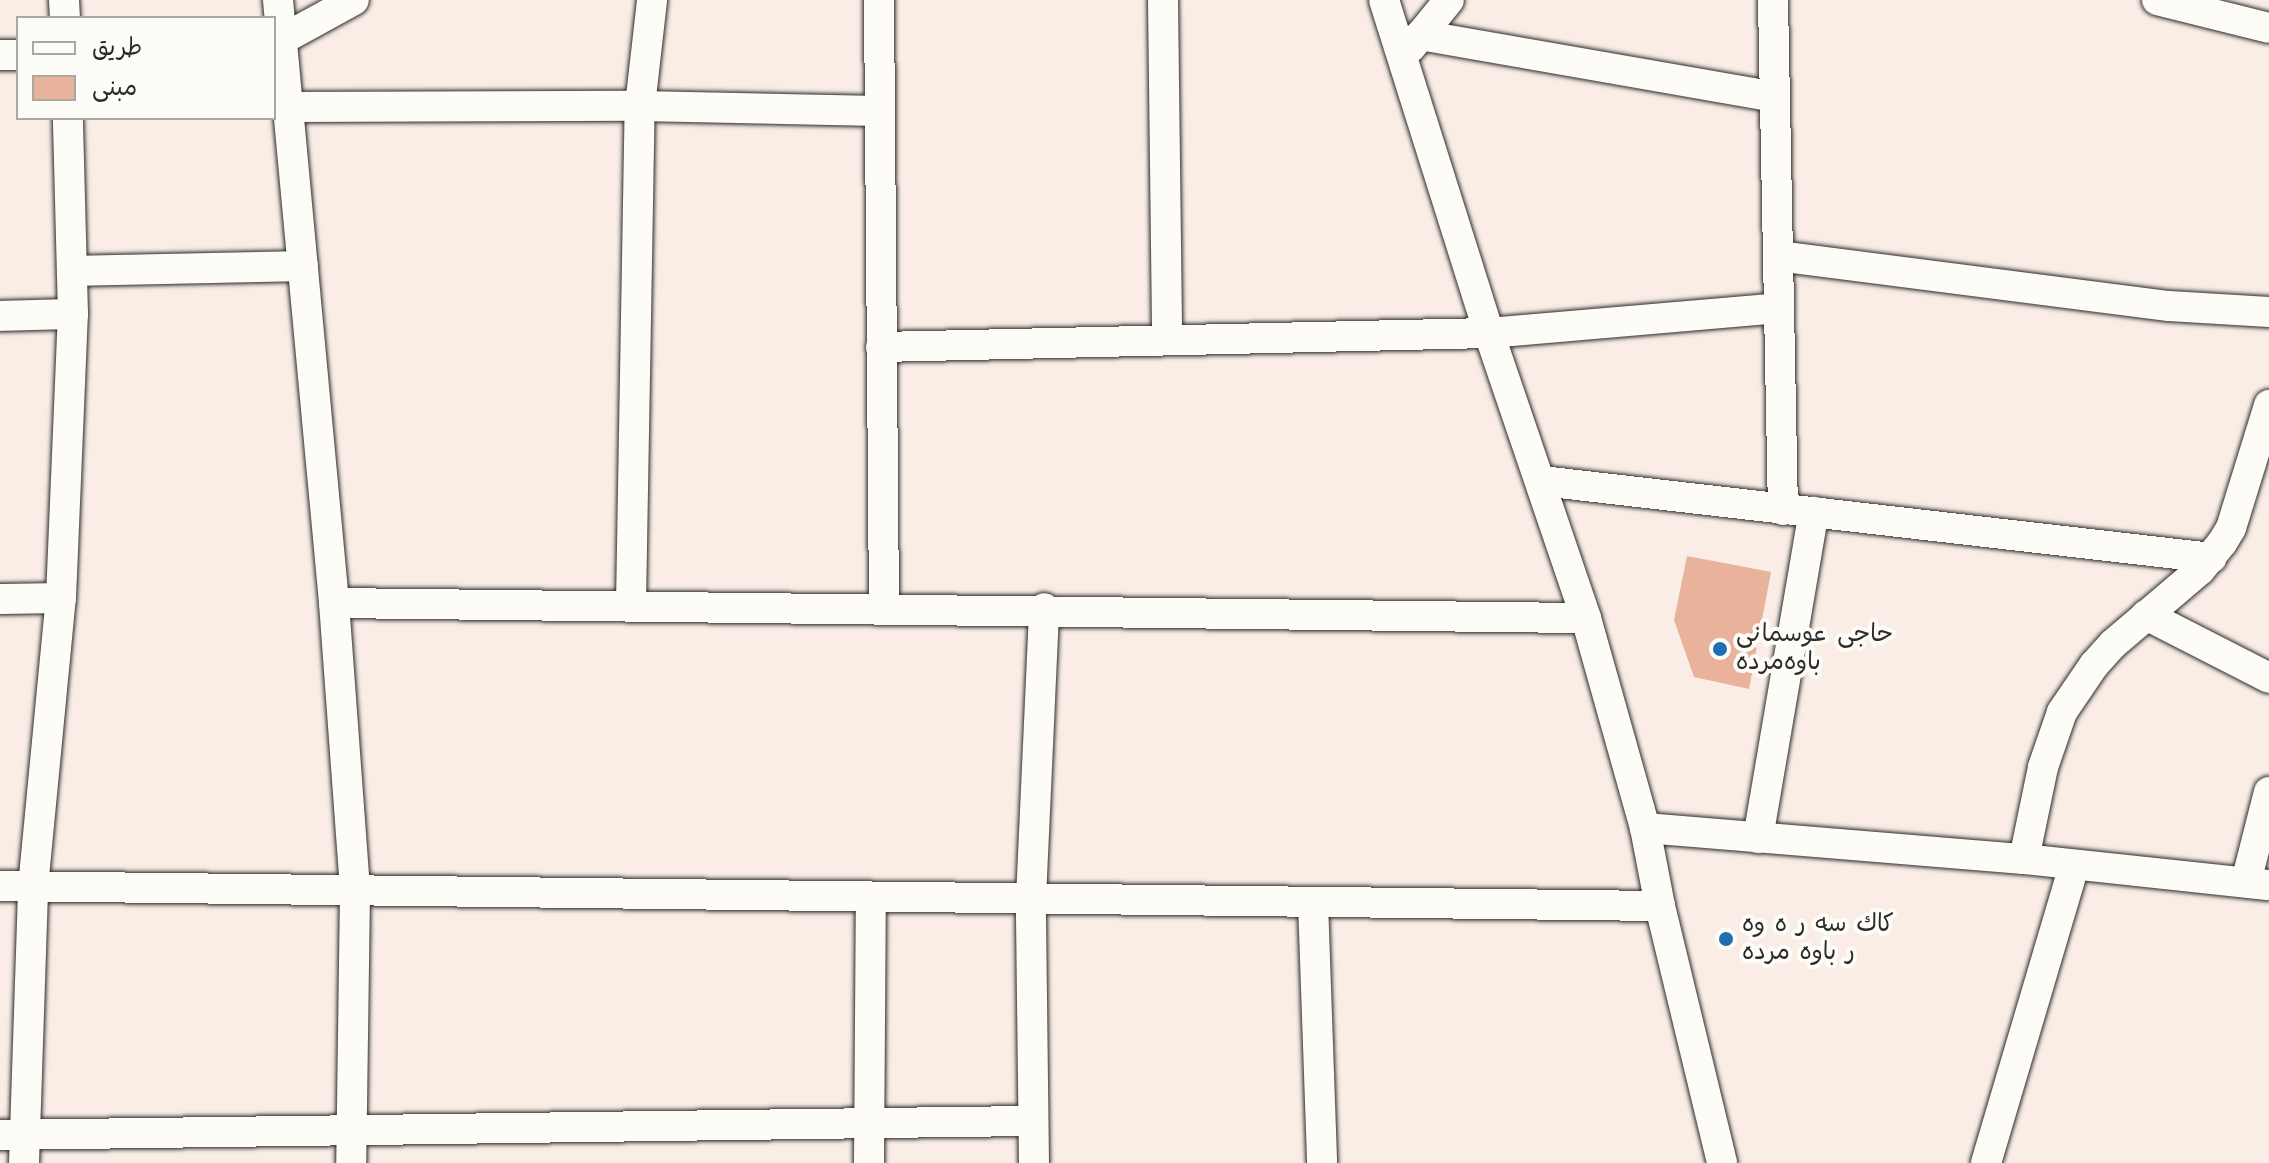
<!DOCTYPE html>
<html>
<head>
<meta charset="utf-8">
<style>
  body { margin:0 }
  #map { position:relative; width:2269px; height:1163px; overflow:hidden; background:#f9ede5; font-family:Kalam,"Playpen Sans Arabic",sans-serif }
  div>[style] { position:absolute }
  .building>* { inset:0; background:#e8b29b }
  .roads { filter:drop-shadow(0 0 2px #2b2b2b) drop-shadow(0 0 2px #2b2b2b) }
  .street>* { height:30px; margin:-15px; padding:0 15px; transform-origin:15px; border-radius:15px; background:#fdfcf7 }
  .dots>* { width:22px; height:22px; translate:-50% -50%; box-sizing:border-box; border:4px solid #fdfcf7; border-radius:50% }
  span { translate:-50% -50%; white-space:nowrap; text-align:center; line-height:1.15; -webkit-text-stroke:8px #fdfcf7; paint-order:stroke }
  .poi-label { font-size:24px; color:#2b2b2b }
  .left { translate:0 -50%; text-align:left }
  .legend { position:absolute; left:16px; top:16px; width:260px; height:104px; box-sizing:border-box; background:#fdfcf7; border:2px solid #a9a8a5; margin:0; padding:10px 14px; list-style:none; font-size:24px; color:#2b2b2b }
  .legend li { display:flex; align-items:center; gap:16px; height:40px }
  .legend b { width:40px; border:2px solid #a9a8a5 }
</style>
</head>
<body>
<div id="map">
  <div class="building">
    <div style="clip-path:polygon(1687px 556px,1771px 572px,1749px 689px,1694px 677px,1674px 620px)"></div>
  </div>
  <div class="roads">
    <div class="street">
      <div style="left:64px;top:0;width:18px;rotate:87deg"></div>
      <div style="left:278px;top:0;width:606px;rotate:84.69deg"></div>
      <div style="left:334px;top:603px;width:290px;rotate:85.8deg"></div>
      <div style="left:355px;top:892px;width:271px;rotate:90.8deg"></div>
      <div style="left:879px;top:0;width:607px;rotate:89.53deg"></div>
      <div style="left:1163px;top:0;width:340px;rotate:89.3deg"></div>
      <div style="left:1384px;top:0;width:349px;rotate:72.5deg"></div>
      <div style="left:1489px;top:333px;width:301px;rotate:71.2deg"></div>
      <div style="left:1586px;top:618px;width:218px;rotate:74.3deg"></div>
      <div style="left:1645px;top:828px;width:79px;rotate:79.1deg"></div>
      <div style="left:1660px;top:906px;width:264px;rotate:76.4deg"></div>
      <div style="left:1773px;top:0;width:510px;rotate:88.88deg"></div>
      <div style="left:2157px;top:0;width:115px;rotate:14deg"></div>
      <div style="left:1420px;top:35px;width:360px;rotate:9.9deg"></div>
      <div style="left:281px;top:40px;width:83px;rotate:-28.7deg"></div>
      <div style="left:1411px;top:47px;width:60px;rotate:-51deg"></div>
      <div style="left:0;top:55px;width:18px"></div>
      <div style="left:288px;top:107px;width:352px;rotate:-0.2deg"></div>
      <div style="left:640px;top:106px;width:239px;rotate:1.2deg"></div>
      <div style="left:1778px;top:256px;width:394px;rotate:7.3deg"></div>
      <div style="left:2169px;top:306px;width:100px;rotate:3.4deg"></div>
      <div style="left:72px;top:271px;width:231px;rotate:-1.2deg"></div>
      <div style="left:0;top:316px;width:73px;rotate:-1.6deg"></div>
      <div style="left:881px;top:347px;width:608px;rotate:-1.32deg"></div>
      <div style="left:1489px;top:333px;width:291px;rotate:-4.9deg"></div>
      <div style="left:1542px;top:481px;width:674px;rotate:6.56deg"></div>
      <div style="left:0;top:599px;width:61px;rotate:-0.9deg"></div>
      <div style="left:334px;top:603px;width:1252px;rotate:0.69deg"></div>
      <div style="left:631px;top:604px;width:498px;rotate:-89deg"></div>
      <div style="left:640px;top:106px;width:107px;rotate:-83.5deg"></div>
      <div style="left:2146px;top:615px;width:138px;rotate:27.1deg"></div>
      <div style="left:1645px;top:828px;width:380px;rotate:4.7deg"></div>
      <div style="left:2024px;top:859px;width:246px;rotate:6.1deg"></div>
      <div style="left:1758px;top:838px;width:331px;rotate:-80.3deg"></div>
      <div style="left:2024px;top:859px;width:94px;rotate:-78.3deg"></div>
      <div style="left:2043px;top:767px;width:58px;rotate:-70.9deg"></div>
      <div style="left:2062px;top:712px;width:57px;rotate:-55.8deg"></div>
      <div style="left:2094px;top:665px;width:28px;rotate:-48deg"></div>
      <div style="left:2113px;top:644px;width:114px;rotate:-40.4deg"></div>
      <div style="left:2200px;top:570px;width:35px;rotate:-51deg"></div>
      <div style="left:2222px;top:543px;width:17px;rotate:-59deg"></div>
      <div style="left:2231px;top:528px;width:129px;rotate:-72.8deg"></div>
      <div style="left:2246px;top:882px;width:93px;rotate:-75.7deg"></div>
      <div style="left:0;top:886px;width:1660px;rotate:0.69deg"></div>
      <div style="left:1313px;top:902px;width:261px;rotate:88deg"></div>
      <div style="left:0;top:1135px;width:1033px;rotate:-0.78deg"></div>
      <div style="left:24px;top:1163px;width:276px;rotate:-88.1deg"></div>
      <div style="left:33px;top:887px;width:290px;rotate:-84.5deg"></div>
      <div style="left:61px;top:598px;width:284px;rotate:-87.6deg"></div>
      <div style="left:73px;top:314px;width:196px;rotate:-91.5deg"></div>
      <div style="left:869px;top:1163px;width:266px;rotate:-89.6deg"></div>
      <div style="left:1034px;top:1163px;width:264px;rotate:-90.7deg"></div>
      <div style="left:1031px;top:899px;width:291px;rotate:-87.4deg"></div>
      <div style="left:1986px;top:1163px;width:310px;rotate:-73.5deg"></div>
    </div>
  </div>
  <div class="dots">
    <div style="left:1720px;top:649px;background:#1f6fb2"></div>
    <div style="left:1726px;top:939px;background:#1f6fb2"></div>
  </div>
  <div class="poi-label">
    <span class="left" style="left:1736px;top:649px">حاجی عوسمانی<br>باوەمردە</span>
    <span class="left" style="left:1742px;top:939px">كاك سه ر ه وه<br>ر باوه مرده</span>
  </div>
  <ul class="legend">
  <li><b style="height:10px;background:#fdfcf7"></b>طريق</li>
  <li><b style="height:22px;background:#e8b29b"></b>مبنى</li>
  </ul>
</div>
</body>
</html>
